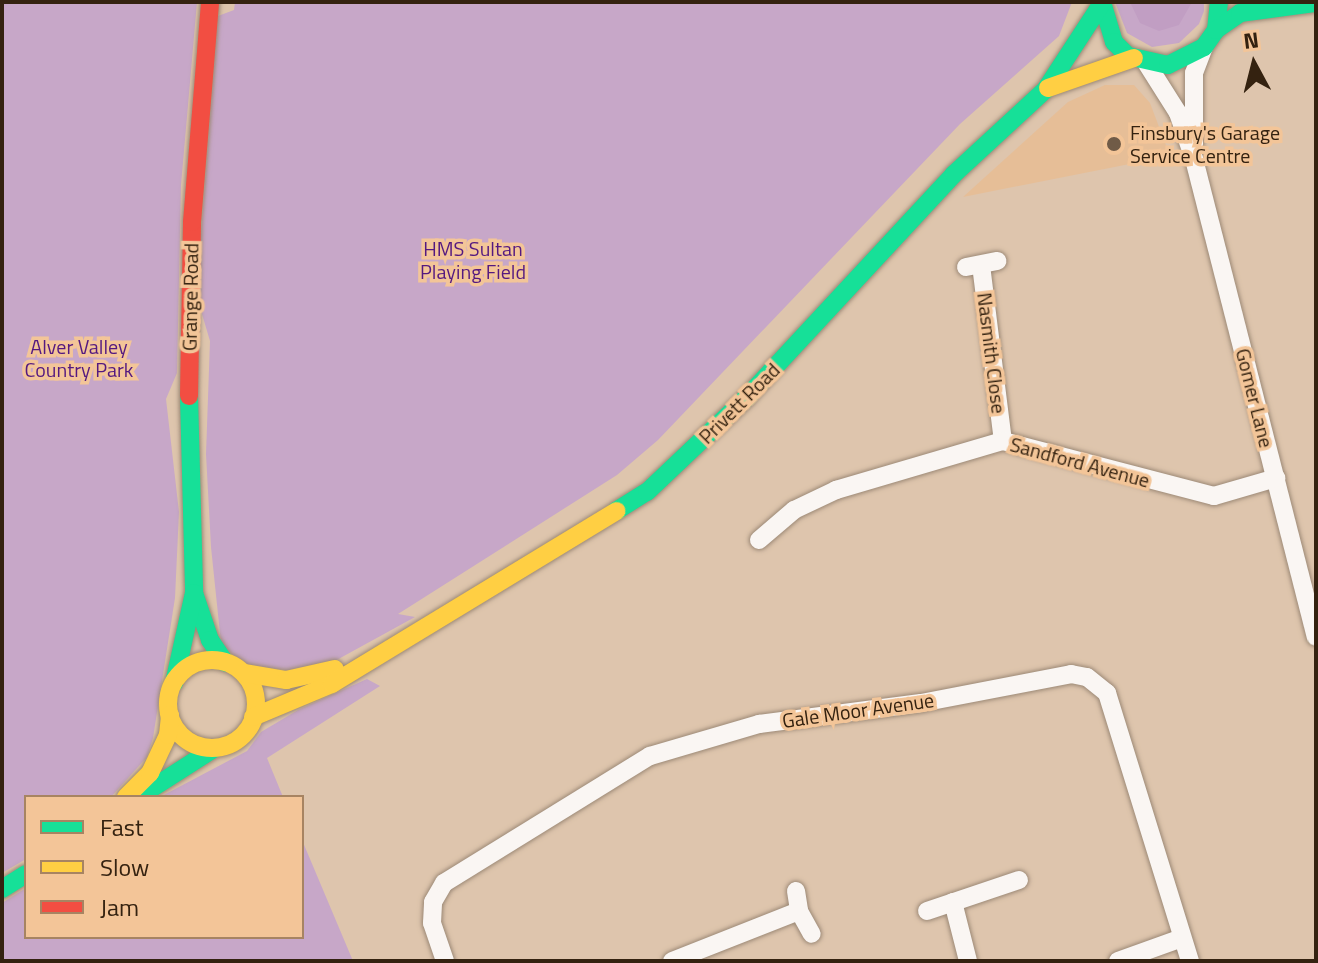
<!DOCTYPE html>
<html>
<head>
<meta charset="utf-8">
<style>
  body { margin:0 }
  #map { position:relative; width:1318px; height:963px; overflow:hidden; background:#dec5ad; font-family:"Titillium Web",sans-serif }
  div>[style] { position:absolute }
  .built>* { inset:0; background:#e6be97 }
  .green>* { inset:0; background:#c7a7c8 }
  .forest>* { inset:0; background:#c19ec3 }
  .roads { filter:drop-shadow(0 0 2px #9c8976) drop-shadow(0 0 2px #9c8976) }
  .street>* { height:18px; margin:-9px; padding:0 9px; transform-origin:9px; border-radius:9px; background:#faf6f3 }
  .fast>* { height:18px; margin:-9px; padding:0 9px; transform-origin:9px; border-radius:9px; background:#16e098 }
  .slow>* { height:18px; margin:-9px; padding:0 9px; transform-origin:9px; border-radius:9px; background:#ffcf43 }
  .slow>.ring { margin:-9px; padding:0; box-sizing:content-box; background:none; border:18px solid #ffcf43; border-radius:50% }
  .jam>* { height:18px; margin:-9px; padding:0 9px; transform-origin:9px; border-radius:9px; background:#f24e42 }
  .dots>* { width:22px; height:22px; translate:-50% -50%; box-sizing:border-box; border:4px solid #f3c598; border-radius:50% }
  span { translate:-50% -50%; white-space:nowrap; text-align:center; line-height:1.15; -webkit-text-stroke:7px #f3c598; paint-order:stroke }
  .poi-label { font-size:20px; color:#342210 }
  .left { translate:0 -50%; text-align:left }
  .park-label { font-size:20px; color:#541980 }
  .street-label { font-size:20px; color:#342210 }
  .frame { position:absolute; inset:0; border:4px solid #342210; pointer-events:none }
  .legend { position:absolute; left:24px; top:795px; width:280px; height:144px; box-sizing:border-box; background:#f3c598; border:2px solid #a78462; margin:0; padding:10px 14px; list-style:none; font-size:24px; color:#342210 }
  .legend li { display:flex; align-items:center; gap:16px; height:40px }
  .legend b { width:40px; border:2px solid #a78462 }
  .north { position:absolute; left:1214px; top:24px; width:80px; height:80px; -webkit-text-stroke:6px #f3c598; paint-order:stroke; rotate:353deg; font-size:22px; font-weight:700; line-height:32px; text-align:center; color:#342210 }
  .north::after { content:''; display:block; margin:auto; width:28px; height:36px; background:#342210; clip-path:polygon(50% 0,100% 100%,50% 72%,0 100%) }
</style>
</head>
<body>
<div id="map">
  <div class="built">
    <div style="clip-path:polygon(1105px 85px,1134px 85px,1150px 103px,1170px 156px,963px 197px,1068px 102px)"></div>
  </div>
  <div class="green">
    <div style="clip-path:polygon(2px 2px,197px 2px,181px 185px,177px 373px,166px 399px,179px 512px,175px 598px,153px 738px,147px 757px,111px 797px,26px 797px,26px 859px,2px 873px)"></div>
    <div style="clip-path:polygon(235px 2px,1072px 2px,1059px 36px,960px 124px,658px 440px,617px 475px,398px 614px,415px 617px,333px 662px,293px 671px,242px 664px,221px 643px,211px 547px,206px 454px,210px 341px,199px 304px,199px 260px,218px 16px,234px 10px)"></div>
    <div style="clip-path:polygon(1115px 2px,1204px 2px,1204px 11px,1199px 24px,1179px 43px,1152px 47px,1127px 33px)"></div>
    <div style="clip-path:polygon(367px 679px,380px 686px,267px 758px,283px 797px,160px 797px,247px 751px,261px 732px,298px 710px)"></div>
    <div style="clip-path:polygon(302px 840px,353px 961px,2px 961px,2px 903px,26px 888px,26px 937px,302px 937px)"></div>
  </div>
  <div class="forest">
    <div style="clip-path:polygon(1130px 2px,1192px 2px,1179px 25px,1159px 31px,1140px 23px)"></div>
  </div>
  <div class="roads">
    <div class="street">
      <div style="left:1147px;top:64px;width:58px;rotate:57.7deg"></div>
      <div style="left:1178px;top:113px;width:49px;rotate:70.8deg"></div>
      <div style="left:1194px;top:159px;width:493px;rotate:75.7deg"></div>
      <div style="left:1194px;top:144px;width:71px;rotate:-90deg"></div>
      <div style="left:1194px;top:73px;width:28px;rotate:-69deg"></div>
      <div style="left:981px;top:265px;width:177px;rotate:82.9deg"></div>
      <div style="left:966px;top:267px;width:32px;rotate:-11deg"></div>
      <div style="left:759px;top:540px;width:46px;rotate:-40.6deg"></div>
      <div style="left:794px;top:510px;width:47px;rotate:-25.5deg"></div>
      <div style="left:836px;top:490px;width:174px;rotate:-16.4deg"></div>
      <div style="left:1003px;top:441px;width:218px;rotate:14.6deg"></div>
      <div style="left:1214px;top:496px;width:65px;rotate:-16.2deg"></div>
      <div style="left:796px;top:891px;width:20px;rotate:81deg"></div>
      <div style="left:799px;top:911px;width:26px;rotate:61deg"></div>
      <div style="left:953px;top:902px;width:61px;rotate:75.7deg"></div>
      <div style="left:927px;top:911px;width:97px;rotate:-18.6deg"></div>
      <div style="left:445px;top:961px;width:40px;rotate:-108.9deg"></div>
      <div style="left:432px;top:923px;width:21px;rotate:-87deg"></div>
      <div style="left:433px;top:902px;width:22px;rotate:-60deg"></div>
      <div style="left:444px;top:883px;width:242px;rotate:-31.7deg"></div>
      <div style="left:650px;top:756px;width:114px;rotate:-16.4deg"></div>
      <div style="left:759px;top:724px;width:163px;rotate:-7.4deg"></div>
      <div style="left:921px;top:703px;width:153px;rotate:-10.9deg"></div>
      <div style="left:1071px;top:674px;width:16px;rotate:11deg"></div>
      <div style="left:1087px;top:677px;width:26px;rotate:39deg"></div>
      <div style="left:1107px;top:693px;width:281px;rotate:72.8deg"></div>
      <div style="left:672px;top:961px;width:136px;rotate:-21.5deg"></div>
      <div style="left:1118px;top:961px;width:68px;rotate:-19.8deg"></div>
    </div>
    <div class="fast">
      <div style="left:1102px;top:2px;width:42px;rotate:73.3deg"></div>
      <div style="left:1114px;top:42px;width:20px;rotate:45deg"></div>
      <div style="left:1128px;top:56px;width:41px;rotate:12.7deg"></div>
      <div style="left:1168px;top:65px;width:40px;rotate:-26.6deg"></div>
      <div style="left:1204px;top:47px;width:21px;rotate:-55deg"></div>
      <div style="left:1216px;top:30px;width:28px;rotate:-84deg"></div>
      <div style="left:1216px;top:30px;width:29px;rotate:-35deg"></div>
      <div style="left:1240px;top:13px;width:77px;rotate:-7.5deg"></div>
      <div style="left:189px;top:396px;width:197px;rotate:88.5deg"></div>
      <div style="left:194px;top:593px;width:50px;rotate:71.2deg"></div>
      <div style="left:210px;top:640px;width:27px;rotate:56deg"></div>
      <div style="left:616px;top:511px;width:36px;rotate:-32deg"></div>
      <div style="left:647px;top:492px;width:138px;rotate:-43.5deg"></div>
      <div style="left:747px;top:397px;width:304px;rotate:-47.1deg"></div>
      <div style="left:954px;top:174px;width:125px;rotate:-42.7deg"></div>
      <div style="left:1046px;top:89px;width:103px;rotate:-56.9deg"></div>
      <div style="left:174px;top:683px;width:92px;rotate:-77.5deg"></div>
      <div style="left:143px;top:794px;width:85px;rotate:-32.6deg"></div>
      <div style="left:2px;top:889px;width:28px;rotate:-32deg"></div>
    </div>
    <div class="slow">
      <div style="left:1048px;top:88px;width:91px;rotate:-19.2deg"></div>
      <div class="ring" style="left:168px;top:660px;width:70px;height:70px"></div>
      <div style="left:244px;top:673px;width:43px;rotate:9.5deg"></div>
      <div style="left:286px;top:680px;width:50px;rotate:-12.7deg"></div>
      <div style="left:253px;top:717px;width:86px;rotate:-22.7deg"></div>
      <div style="left:332px;top:684px;width:333px;rotate:-31.3deg"></div>
      <div style="left:126px;top:797px;width:34px;rotate:-45deg"></div>
      <div style="left:150px;top:773px;width:42px;rotate:-64.7deg"></div>
      <div style="left:168px;top:735px;width:20px;rotate:-84deg"></div>
    </div>
    <div class="jam">
      <div style="left:189px;top:396px;width:174px;rotate:-89deg"></div>
      <div style="left:192px;top:222px;width:221px;rotate:-85.3deg"></div>
    </div>
  </div>
  <div class="dots">
    <div style="left:1114px;top:144px;background:#705b47"></div>
  </div>
  <div class="poi-label">
    <span class="left" style="left:1130px;top:144px">Finsbury's Garage<br>Service Centre</span>
  </div>
  <div class="park-label">
    <span style="left:473px;top:260px">HMS Sultan<br>Playing Field</span>
    <span style="left:79px;top:358px">Alver Valley<br>Country Park</span>
  </div>
  <div class="street-label">
    <span style="left:190px;top:297px;rotate:-89deg">Grange Road</span>
    <span style="left:992px;top:353px;rotate:83deg">Nasmith Close</span>
    <span style="left:1255px;top:398px;rotate:76deg">Gomer Lane</span>
    <span style="left:739px;top:403px;rotate:-45deg">Privett Road</span>
    <span style="left:1080px;top:462px;rotate:15deg">Sandford Avenue</span>
    <span style="left:858px;top:710px;rotate:-8deg">Gale Moor Avenue</span>
  </div>
  <div class="frame"></div>
  <ul class="legend">
  <li><b style="height:10px;background:#16e098"></b>Fast</li>
  <li><b style="height:10px;background:#ffcf43"></b>Slow</li>
  <li><b style="height:10px;background:#f24e42"></b>Jam</li>
  </ul>
  <div class="north">N</div>
</div>
</body>
</html>
